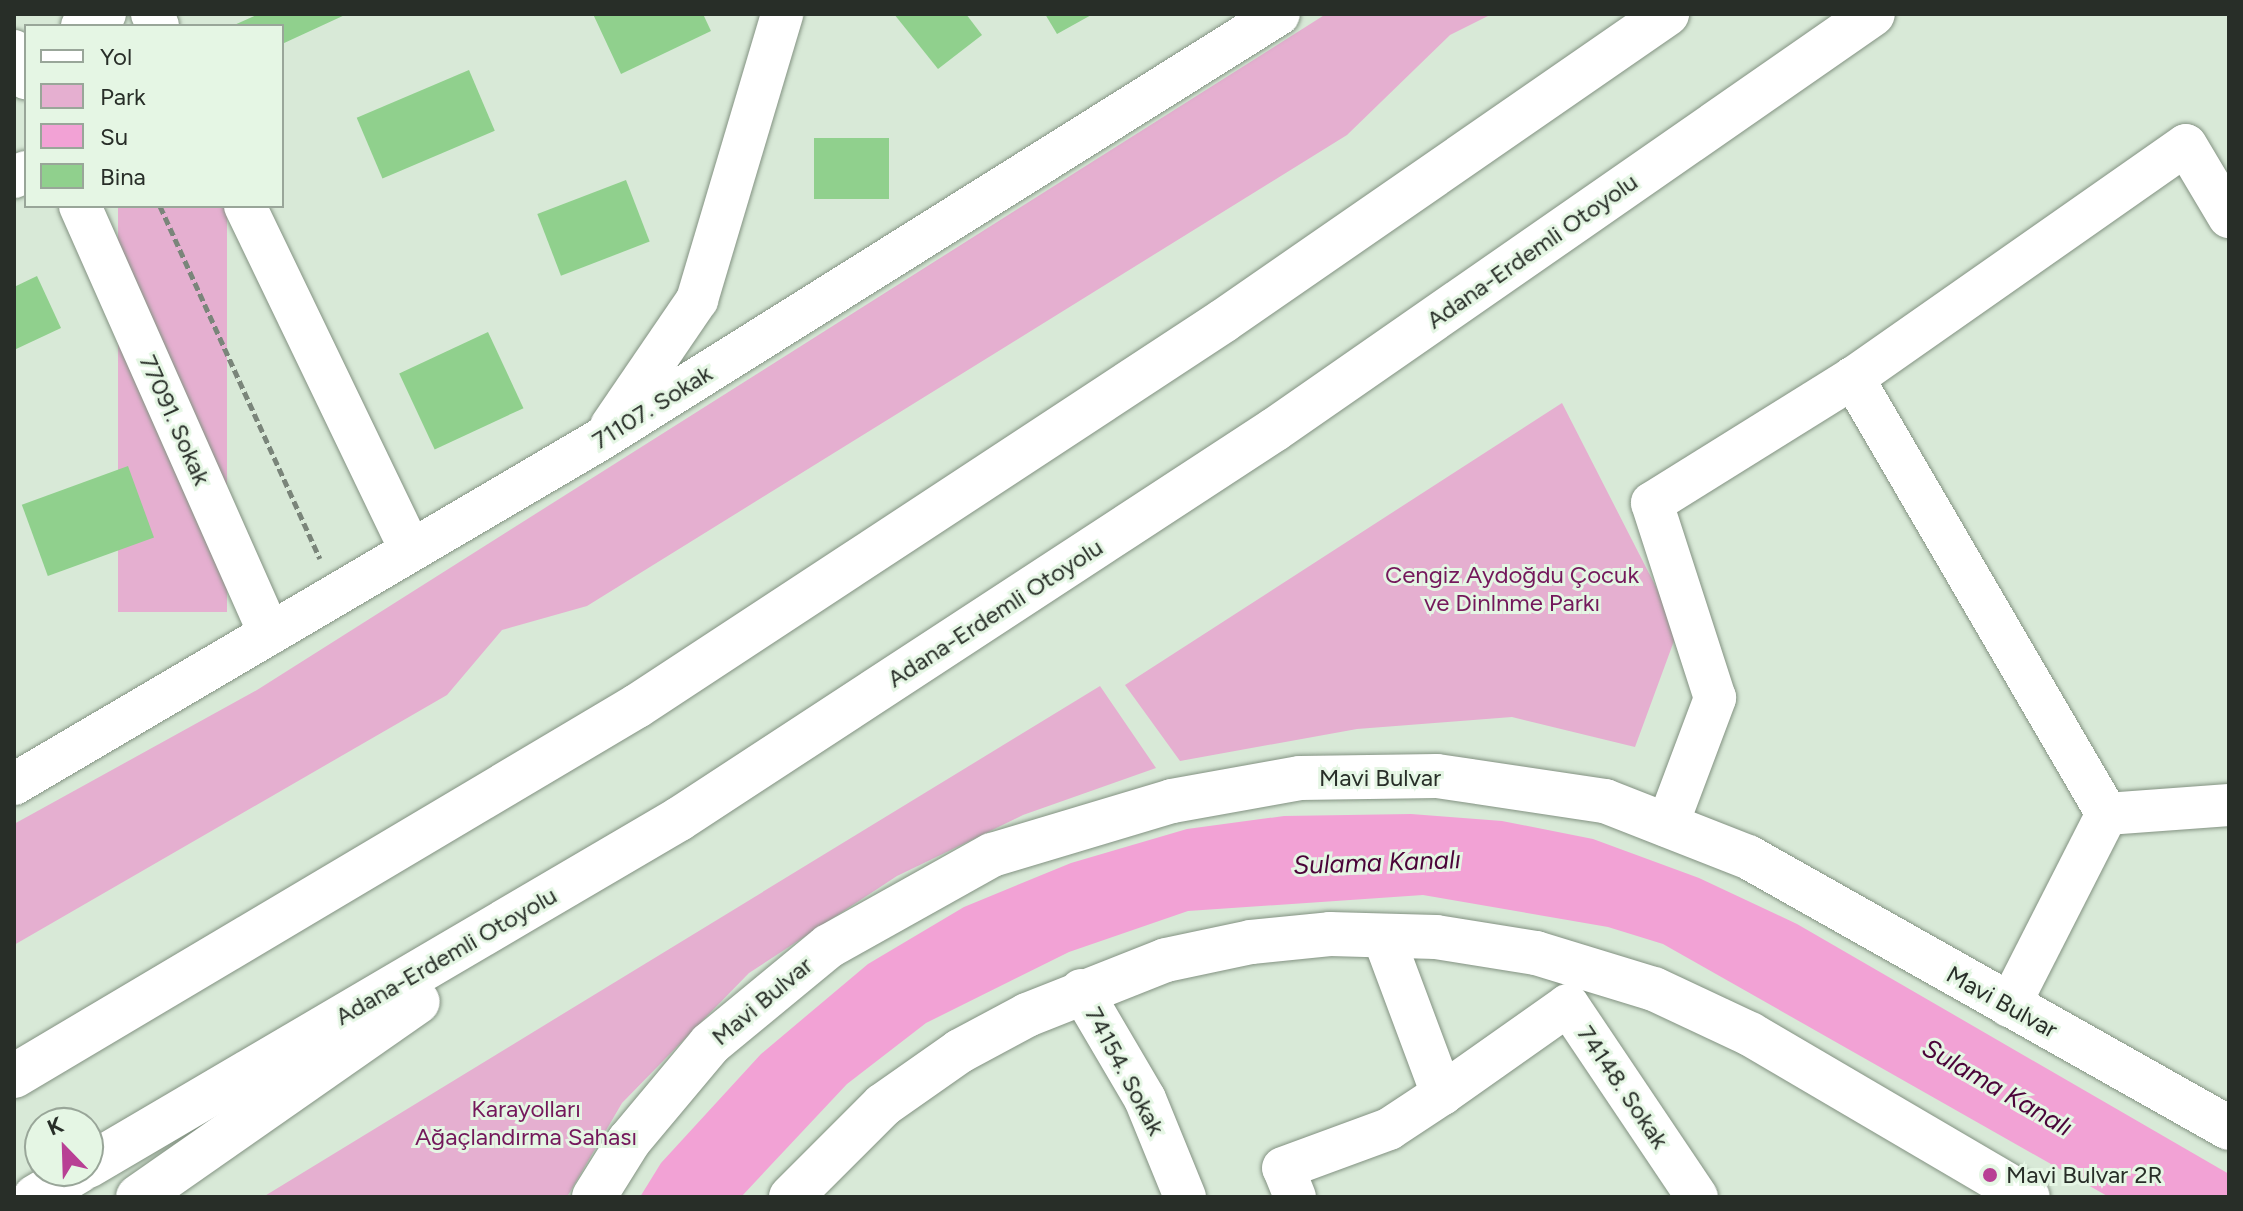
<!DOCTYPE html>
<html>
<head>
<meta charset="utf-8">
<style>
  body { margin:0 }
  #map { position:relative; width:2243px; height:1211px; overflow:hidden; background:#d8e9d7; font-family:Figtree,sans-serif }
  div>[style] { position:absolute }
  .green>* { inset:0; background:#e5afd0; transform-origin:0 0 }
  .water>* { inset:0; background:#f2a2d5 }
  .building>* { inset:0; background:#90d08d; transform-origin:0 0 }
  .path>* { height:5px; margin-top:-2.5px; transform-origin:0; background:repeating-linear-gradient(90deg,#7a857a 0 8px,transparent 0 12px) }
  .roads { filter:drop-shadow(0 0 2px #839282) drop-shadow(0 0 2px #839282) }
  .minor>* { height:42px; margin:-21px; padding:0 21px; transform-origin:21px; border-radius:21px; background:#fff }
  .primary>* { height:44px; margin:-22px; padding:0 22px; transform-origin:22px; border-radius:22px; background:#fff }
  .motorway>* { height:44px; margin:-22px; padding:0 22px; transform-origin:22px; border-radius:22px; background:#fff }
  .dots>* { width:22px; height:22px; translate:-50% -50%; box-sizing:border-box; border:4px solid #e5f6e4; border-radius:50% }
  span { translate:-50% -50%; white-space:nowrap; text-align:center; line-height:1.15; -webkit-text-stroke:6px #e5f6e4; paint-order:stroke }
  .street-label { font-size:24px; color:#282e28 }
  .park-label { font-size:24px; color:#74185b }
  .poi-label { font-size:24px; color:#282e28 }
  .left { translate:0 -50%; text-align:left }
  .water-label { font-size:26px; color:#4b0439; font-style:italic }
  .frame { position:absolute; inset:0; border:16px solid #282e28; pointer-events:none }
  .legend { position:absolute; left:24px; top:24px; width:260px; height:184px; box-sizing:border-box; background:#e5f6e4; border:2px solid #99a699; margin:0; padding:10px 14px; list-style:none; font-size:24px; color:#282e28 }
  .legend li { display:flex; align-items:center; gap:16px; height:40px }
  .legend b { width:40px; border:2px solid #99a699 }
  .north { position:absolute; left:24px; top:1107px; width:80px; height:80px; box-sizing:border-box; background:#e5f6e4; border:2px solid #99a699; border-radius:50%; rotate:337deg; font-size:22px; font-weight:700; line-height:32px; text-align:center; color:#282e28 }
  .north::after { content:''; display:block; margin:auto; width:28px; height:36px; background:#b84094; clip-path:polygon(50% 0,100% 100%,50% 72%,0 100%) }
</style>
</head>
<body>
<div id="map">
  <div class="green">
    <div style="clip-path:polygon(1326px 14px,1492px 14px,1450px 35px,1347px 135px,587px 606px,502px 630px,447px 695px,14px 945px,14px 824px,257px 690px)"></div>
    <div style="left:118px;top:206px;width:109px;height:406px"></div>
    <div style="clip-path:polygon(1562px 403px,1678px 630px,1635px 747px,1512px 717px,1357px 729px,1180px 761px,1125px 685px)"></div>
    <div style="clip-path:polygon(1100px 686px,1156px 768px,1023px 815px,897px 876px,749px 973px,622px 1103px,567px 1197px,263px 1197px)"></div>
  </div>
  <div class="water">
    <div style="clip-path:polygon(1411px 814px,1502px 821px,1593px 839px,1699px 878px,1797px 924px,2229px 1174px,2229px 1197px,2109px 1197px,1663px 944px,1608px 927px,1423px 895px,1188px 911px,1069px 952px,926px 1023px,847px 1084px,741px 1197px,640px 1197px,661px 1163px,761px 1054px,868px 964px,964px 907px,1071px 863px,1187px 829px,1284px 816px)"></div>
  </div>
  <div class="building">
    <div style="clip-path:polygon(259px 14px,347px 14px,282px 44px,282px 26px,232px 26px)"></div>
    <div style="clip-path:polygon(593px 14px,703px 14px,711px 31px,621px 74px)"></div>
    <div style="clip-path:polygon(894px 14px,966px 14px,982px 35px,938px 69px)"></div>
    <div style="clip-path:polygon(1045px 14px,1093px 14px,1057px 34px)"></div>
    <div style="left:469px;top:70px;width:66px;height:122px;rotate:67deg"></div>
    <div style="left:814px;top:138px;width:75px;height:61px"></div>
    <div style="left:626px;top:180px;width:66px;height:95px;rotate:69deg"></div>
    <div style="clip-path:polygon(37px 276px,61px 328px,14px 350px,14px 287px)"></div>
    <div style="left:488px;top:332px;width:84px;height:98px;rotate:65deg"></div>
    <div style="left:128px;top:466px;width:76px;height:113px;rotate:70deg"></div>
  </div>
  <div class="path">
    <div style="left:160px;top:206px;width:387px;rotate:65.6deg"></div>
  </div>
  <div class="roads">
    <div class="minor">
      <div style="left:152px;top:14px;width:13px;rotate:63deg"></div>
      <div style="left:82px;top:26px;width:26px;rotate:-28deg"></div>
      <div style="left:14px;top:51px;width:30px;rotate:66deg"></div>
      <div style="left:14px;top:177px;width:13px;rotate:-23deg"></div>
      <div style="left:80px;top:206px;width:468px;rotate:66.1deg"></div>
      <div style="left:245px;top:206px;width:381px;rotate:64.3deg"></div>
      <div style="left:611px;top:426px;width:153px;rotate:-55.7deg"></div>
      <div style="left:697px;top:300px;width:298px;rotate:-73.4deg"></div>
      <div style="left:14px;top:784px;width:681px;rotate:-30.44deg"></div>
      <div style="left:601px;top:439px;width:800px;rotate:-32.08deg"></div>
      <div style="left:2107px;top:814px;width:505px;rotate:-120.22deg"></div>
      <div style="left:1853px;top:378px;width:406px;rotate:-35deg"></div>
      <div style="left:2186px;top:145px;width:84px;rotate:59.2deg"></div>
      <div style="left:1667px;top:826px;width:137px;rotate:-69.4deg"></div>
      <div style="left:1715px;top:698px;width:205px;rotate:-107.9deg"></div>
      <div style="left:1652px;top:503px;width:237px;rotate:-31.9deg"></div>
      <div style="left:1383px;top:936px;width:169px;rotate:69.5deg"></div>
      <div style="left:1442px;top:1094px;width:154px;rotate:-35.2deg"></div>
      <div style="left:1568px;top:1005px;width:231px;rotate:56.1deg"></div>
      <div style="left:1081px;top:990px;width:126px;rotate:59.6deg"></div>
      <div style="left:1145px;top:1099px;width:106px;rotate:67.8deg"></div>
      <div style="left:2009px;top:1006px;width:216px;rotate:-63deg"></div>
      <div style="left:2107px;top:814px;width:122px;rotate:-4.2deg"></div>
      <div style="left:1295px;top:1197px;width:31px;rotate:-112deg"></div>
      <div style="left:1283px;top:1168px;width:113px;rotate:-20.2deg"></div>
      <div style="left:1389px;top:1129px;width:64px;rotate:-33.4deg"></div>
    </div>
    <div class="primary">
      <div style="left:594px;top:1197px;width:66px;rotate:-58deg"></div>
      <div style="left:629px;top:1141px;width:126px;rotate:-50.1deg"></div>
      <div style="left:710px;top:1044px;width:154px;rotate:-39.5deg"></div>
      <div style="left:829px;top:946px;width:187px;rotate:-29.2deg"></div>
      <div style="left:992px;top:855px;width:188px;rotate:-16.7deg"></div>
      <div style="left:1172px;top:801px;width:130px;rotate:-10.2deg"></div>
      <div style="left:1300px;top:778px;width:137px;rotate:-0.8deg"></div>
      <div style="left:1437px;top:776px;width:170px;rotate:8.5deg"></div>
      <div style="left:1605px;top:801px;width:154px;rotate:21.4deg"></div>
      <div style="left:1748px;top:857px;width:552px;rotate:29.4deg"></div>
      <div style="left:791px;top:1197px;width:130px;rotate:-45deg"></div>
      <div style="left:883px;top:1105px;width:94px;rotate:-35deg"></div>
      <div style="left:960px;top:1051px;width:76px;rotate:-28.2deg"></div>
      <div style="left:1027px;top:1015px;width:149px;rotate:-21.6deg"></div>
      <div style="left:1166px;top:960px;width:87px;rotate:-12deg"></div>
      <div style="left:1251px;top:942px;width:79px;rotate:-5.8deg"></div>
      <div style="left:1330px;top:934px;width:106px;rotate:1.6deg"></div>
      <div style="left:1436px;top:937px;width:101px;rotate:9.1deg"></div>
      <div style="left:1536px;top:953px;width:123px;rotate:17deg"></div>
      <div style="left:1654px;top:989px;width:106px;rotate:25.1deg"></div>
      <div style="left:1750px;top:1034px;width:322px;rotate:30.4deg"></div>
    </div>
    <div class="motorway">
      <div style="left:14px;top:1076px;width:725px;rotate:-30.71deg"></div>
      <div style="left:637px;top:706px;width:701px;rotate:-33.3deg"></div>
      <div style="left:1223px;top:321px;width:540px;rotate:-34.66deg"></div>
      <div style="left:88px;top:1166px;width:685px;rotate:-30.42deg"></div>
      <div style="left:679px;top:819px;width:711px;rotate:-33.18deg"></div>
      <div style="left:1274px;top:430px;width:729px;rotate:-34.78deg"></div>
      <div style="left:35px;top:1197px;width:51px;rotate:-30.6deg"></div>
      <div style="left:138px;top:1197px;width:341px;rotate:-34.9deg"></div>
    </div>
  </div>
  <div class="dots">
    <div style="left:1990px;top:1175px;background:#b84094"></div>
  </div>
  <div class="street-label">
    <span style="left:1532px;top:251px;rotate:-35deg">Adana-Erdemli Otoyolu</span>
    <span style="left:652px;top:407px;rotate:-32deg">71107. Sokak</span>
    <span style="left:175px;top:420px;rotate:66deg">77091. Sokak</span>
    <span style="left:995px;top:613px;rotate:-33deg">Adana-Erdemli Otoyolu</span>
    <span style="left:1380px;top:778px">Mavi Bulvar</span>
    <span style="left:446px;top:956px;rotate:-30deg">Adana-Erdemli Otoyolu</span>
    <span style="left:762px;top:1001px;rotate:-40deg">Mavi Bulvar</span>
    <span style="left:2002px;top:1002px;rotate:29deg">Mavi Bulvar</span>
    <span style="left:1125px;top:1071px;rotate:62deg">74154. Sokak</span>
    <span style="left:1623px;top:1087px;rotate:56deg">74148. Sokak</span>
  </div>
  <div class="park-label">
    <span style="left:1512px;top:589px">Cengiz Aydoğdu Çocuk<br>ve Dinlnme Parkı</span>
    <span style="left:526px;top:1123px">Karayolları<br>Ağaçlandırma Sahası</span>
  </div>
  <div class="poi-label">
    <span class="left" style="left:2006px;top:1175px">Mavi Bulvar 2R</span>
  </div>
  <div class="water-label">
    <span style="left:1377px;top:863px;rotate:-2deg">Sulama Kanalı</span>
    <span style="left:1997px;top:1088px;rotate:30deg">Sulama Kanalı</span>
  </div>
  <div class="frame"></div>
  <ul class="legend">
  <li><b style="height:10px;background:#fff"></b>Yol</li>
  <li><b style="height:22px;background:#e5afd0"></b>Park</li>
  <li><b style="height:22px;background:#f2a2d5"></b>Su</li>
  <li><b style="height:22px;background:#90d08d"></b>Bina</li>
  </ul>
  <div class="north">K</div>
</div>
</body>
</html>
